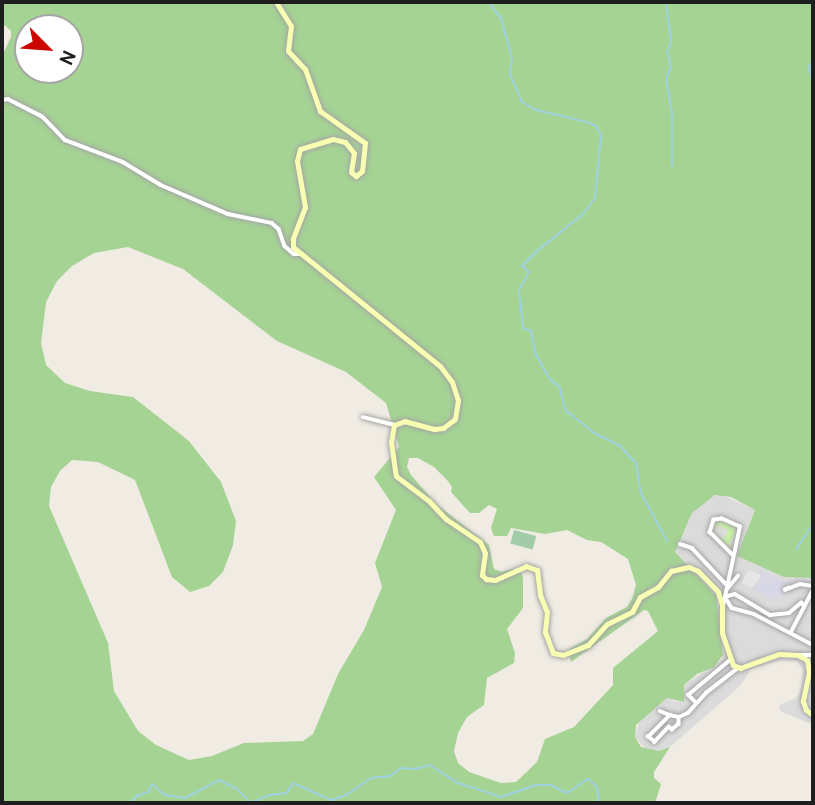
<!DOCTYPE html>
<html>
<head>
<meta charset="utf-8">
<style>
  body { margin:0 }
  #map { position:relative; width:815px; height:805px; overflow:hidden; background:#f0ece3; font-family:Overpass,sans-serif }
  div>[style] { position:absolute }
  .residential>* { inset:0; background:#dcdbdb }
  .grass>* { inset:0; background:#c7efa4 }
  .forest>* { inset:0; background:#a5d394 }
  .cemetery>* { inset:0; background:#a2cba9; transform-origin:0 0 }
  .parking>* { inset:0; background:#e6e6e6 }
  .plaza>* { inset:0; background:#d7d7e6 }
  .stream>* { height:2px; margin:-1px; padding:0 1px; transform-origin:1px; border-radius:1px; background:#9fd1e1 }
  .roads { filter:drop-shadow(0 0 2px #a5a5a5) drop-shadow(0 0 2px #a5a5a5) }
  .street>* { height:3.5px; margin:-1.75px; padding:0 1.75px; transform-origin:1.75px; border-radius:1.75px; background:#fff }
  .secondary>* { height:5px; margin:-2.5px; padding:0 2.5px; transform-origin:2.5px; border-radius:2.5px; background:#f9ffb2 }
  span { translate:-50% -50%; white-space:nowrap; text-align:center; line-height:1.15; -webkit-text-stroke:7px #fff; paint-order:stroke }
  .frame { position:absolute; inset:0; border:4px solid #1e1e1e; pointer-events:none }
  .north { position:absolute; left:14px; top:14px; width:70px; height:70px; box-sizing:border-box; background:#fff; border:2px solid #a5a5a5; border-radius:50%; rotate:115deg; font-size:19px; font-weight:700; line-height:28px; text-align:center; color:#1e1e1e }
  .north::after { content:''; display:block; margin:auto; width:24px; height:32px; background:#cc0500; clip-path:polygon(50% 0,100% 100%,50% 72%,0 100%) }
</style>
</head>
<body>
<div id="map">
  <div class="residential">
    <div style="clip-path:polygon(720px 494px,755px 510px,737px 556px,784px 577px,813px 578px,813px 725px,780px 711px,779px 705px,796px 698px,800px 693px,803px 670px,797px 661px,777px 661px,751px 669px,741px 685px,670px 747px,659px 752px,646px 749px,635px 737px,639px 721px,667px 698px,678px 702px,684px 696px,684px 685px,721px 660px,723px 655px,718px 633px,718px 601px,675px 552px,692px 513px,709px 498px)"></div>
  </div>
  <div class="grass">
    <div style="clip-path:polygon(720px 521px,738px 528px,729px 544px,731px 549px,715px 534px,724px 539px,728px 530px,718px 525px,713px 532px,714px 522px)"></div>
  </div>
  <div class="forest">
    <div style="clip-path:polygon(evenodd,2px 2px,813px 2px,813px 578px,784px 577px,737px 556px,755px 510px,731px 497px,715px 495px,692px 513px,675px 552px,716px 596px,723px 655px,714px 667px,697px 674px,684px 685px,684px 702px,667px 698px,636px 725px,635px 737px,641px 747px,659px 751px,670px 747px,654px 772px,654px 778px,661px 784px,655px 803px,2px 803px,2px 56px,11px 37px,11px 31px,2px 23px,2px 2px,28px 28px,70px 28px,70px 70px,28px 70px,28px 28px,2px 2px,128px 247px,183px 269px,277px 341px,346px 372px,386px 403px,399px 447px,374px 477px,396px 510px,375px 563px,382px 587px,364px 630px,338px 674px,313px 734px,303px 741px,244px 743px,212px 756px,189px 760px,156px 745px,138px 731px,114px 691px,108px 643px,49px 506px,51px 487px,60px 471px,72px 460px,98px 462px,135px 480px,172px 577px,190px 592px,209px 586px,223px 572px,233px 545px,236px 521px,221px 482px,189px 441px,133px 397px,90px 391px,65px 383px,46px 365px,41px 343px,46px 302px,57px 281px,72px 266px,94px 253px,128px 247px,2px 2px,409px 458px,418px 458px,434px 467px,447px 480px,452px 487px,451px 492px,470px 513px,479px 513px,489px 505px,497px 509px,491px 528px,494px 536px,507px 536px,511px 528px,545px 534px,567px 530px,587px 540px,601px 542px,628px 559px,636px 585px,632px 599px,627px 607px,606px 618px,587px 639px,571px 648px,568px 652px,571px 662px,644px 610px,648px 611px,658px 631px,613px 668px,613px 685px,574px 727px,545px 739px,537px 762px,516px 782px,501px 783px,469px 772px,458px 763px,454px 751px,458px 733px,467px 717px,484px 705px,487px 678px,514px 663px,515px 653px,507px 629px,523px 608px,523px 577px,521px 573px,512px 569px,502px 572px,494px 569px,489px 545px,436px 504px,411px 475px,407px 467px,409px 458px)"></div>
  </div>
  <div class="cemetery">
    <div style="left:514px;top:530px;width:23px;height:14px;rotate:15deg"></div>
  </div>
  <div class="parking">
    <div style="clip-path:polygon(748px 570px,762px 575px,752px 588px,742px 583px)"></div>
  </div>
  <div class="plaza">
    <div style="clip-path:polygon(757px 570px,783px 581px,793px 581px,785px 585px,785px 594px,770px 599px,752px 588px,762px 578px)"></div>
  </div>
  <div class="stream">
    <div style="left:488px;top:2px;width:21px;rotate:51deg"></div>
    <div style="left:501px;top:18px;width:41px;rotate:74.6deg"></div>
    <div style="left:512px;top:58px;width:16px;rotate:97deg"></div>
    <div style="left:510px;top:74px;width:30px;rotate:67deg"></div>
    <div style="left:522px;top:102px;width:16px;rotate:30deg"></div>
    <div style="left:536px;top:110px;width:52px;rotate:13.2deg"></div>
    <div style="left:587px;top:122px;width:10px;rotate:24deg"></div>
    <div style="left:596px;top:126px;width:10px;rotate:61deg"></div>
    <div style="left:601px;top:135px;width:63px;rotate:95.4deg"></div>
    <div style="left:595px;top:198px;width:21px;rotate:127deg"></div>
    <div style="left:582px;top:215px;width:56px;rotate:141.5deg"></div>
    <div style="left:538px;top:250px;width:23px;rotate:135deg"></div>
    <div style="left:522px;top:266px;width:9px;rotate:41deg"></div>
    <div style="left:529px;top:272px;width:21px;rotate:119deg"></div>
    <div style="left:519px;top:290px;width:38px;rotate:84deg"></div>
    <div style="left:523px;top:328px;width:9px;rotate:21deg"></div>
    <div style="left:531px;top:331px;width:22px;rotate:80deg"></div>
    <div style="left:535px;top:353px;width:29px;rotate:61deg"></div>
    <div style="left:549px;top:378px;width:15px;rotate:42deg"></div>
    <div style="left:560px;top:388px;width:23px;rotate:77deg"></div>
    <div style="left:565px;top:410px;width:37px;rotate:38deg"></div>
    <div style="left:594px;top:433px;width:28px;rotate:26deg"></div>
    <div style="left:619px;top:445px;width:25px;rotate:47deg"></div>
    <div style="left:636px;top:463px;width:30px;rotate:81deg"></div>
    <div style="left:641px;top:493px;width:55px;rotate:61.6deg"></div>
    <div style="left:666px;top:2px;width:41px;rotate:83deg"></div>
    <div style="left:671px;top:43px;width:10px;rotate:114deg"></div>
    <div style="left:667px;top:52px;width:16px;rotate:75deg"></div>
    <div style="left:671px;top:67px;width:13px;rotate:113deg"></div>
    <div style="left:666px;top:79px;width:36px;rotate:80deg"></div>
    <div style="left:672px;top:114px;width:52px;rotate:90deg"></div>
    <div style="left:813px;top:60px;width:8px;rotate:120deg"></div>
    <div style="left:809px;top:67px;width:16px;rotate:76deg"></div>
    <div style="left:796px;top:549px;width:29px;rotate:-55deg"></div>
    <div style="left:130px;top:803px;width:10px;rotate:-45deg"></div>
    <div style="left:137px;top:796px;width:12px;rotate:-20deg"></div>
    <div style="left:148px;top:792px;width:9px;rotate:-63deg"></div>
    <div style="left:152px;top:784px;width:17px;rotate:40deg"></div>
    <div style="left:165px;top:795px;width:20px;rotate:9deg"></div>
    <div style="left:185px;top:798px;width:38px;rotate:-28deg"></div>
    <div style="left:219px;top:780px;width:20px;rotate:27deg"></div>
    <div style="left:237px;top:789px;width:20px;rotate:45deg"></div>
    <div style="left:251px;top:803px;width:20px;rotate:-24deg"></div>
    <div style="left:269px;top:795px;width:18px;rotate:-6deg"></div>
    <div style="left:287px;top:793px;width:12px;rotate:-59deg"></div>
    <div style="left:293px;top:783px;width:42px;rotate:24.1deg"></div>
    <div style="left:331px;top:800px;width:16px;rotate:-18deg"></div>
    <div style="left:346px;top:795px;width:30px;rotate:-34deg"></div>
    <div style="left:371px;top:778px;width:19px;rotate:-6deg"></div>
    <div style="left:390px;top:776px;width:14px;rotate:-36deg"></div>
    <div style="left:401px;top:768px;width:15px;rotate:4deg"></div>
    <div style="left:416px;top:769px;width:15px;rotate:-16deg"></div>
    <div style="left:430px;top:765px;width:33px;rotate:33deg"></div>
    <div style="left:458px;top:783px;width:45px;rotate:18deg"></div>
    <div style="left:501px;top:797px;width:36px;rotate:-19deg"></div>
    <div style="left:535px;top:785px;width:15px"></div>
    <div style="left:550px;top:785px;width:19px;rotate:25deg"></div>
    <div style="left:567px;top:793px;width:25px;rotate:-34deg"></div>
    <div style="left:588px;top:779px;width:12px;rotate:42deg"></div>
    <div style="left:597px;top:787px;width:16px;rotate:83deg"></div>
  </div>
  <div class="roads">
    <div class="street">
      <div style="left:2px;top:100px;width:6px;rotate:-9deg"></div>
      <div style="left:8px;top:99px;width:39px;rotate:27deg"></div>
      <div style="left:43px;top:117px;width:32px;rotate:46deg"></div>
      <div style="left:65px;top:140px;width:62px;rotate:20.8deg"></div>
      <div style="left:123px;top:162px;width:44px;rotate:31.2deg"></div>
      <div style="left:161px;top:185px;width:73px;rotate:23.4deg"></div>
      <div style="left:228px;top:214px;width:45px;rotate:11.6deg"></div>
      <div style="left:272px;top:223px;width:9px;rotate:41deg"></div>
      <div style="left:279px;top:229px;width:18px;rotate:71deg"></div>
      <div style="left:285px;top:246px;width:12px;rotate:42deg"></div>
      <div style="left:294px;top:254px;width:5px"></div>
      <div style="left:363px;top:417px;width:32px;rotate:14deg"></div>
      <div style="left:680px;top:544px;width:13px;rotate:18deg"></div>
      <div style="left:692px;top:548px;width:51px;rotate:46.6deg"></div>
      <div style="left:789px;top:588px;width:4px;rotate:153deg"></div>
      <div style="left:785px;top:590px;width:16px;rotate:-22deg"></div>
      <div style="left:800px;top:584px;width:13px;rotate:9deg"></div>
      <div style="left:727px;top:589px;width:17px;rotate:-50deg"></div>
      <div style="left:728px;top:596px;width:7px;rotate:-16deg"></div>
      <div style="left:735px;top:594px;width:41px;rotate:31deg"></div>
      <div style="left:770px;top:615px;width:19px;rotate:-6deg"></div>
      <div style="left:789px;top:613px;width:16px;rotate:-40deg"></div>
      <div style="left:801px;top:603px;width:4px;rotate:34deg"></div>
      <div style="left:727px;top:600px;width:9px;rotate:58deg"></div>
      <div style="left:732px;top:608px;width:23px;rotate:15deg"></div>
      <div style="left:754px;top:614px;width:67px;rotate:27.7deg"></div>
      <div style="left:723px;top:606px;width:81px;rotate:-77.9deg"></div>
      <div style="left:740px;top:527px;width:20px;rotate:-156deg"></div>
      <div style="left:722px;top:519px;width:8px;rotate:173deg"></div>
      <div style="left:714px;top:520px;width:13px;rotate:108deg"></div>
      <div style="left:710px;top:532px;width:31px;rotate:45deg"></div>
      <div style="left:791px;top:632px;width:47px;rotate:-62.4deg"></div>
      <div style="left:801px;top:655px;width:12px"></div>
      <div style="left:696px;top:703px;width:11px;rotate:-135deg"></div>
      <div style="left:688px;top:695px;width:55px;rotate:-39.8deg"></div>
      <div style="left:660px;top:711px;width:11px;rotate:22deg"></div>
      <div style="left:679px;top:717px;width:7px;rotate:90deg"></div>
      <div style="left:679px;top:724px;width:9px;rotate:139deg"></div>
      <div style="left:672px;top:730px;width:4px;rotate:-135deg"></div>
      <div style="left:669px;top:727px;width:21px;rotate:133deg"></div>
      <div style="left:655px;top:742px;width:9px;rotate:-144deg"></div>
      <div style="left:648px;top:737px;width:31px;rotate:-45deg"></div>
      <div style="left:670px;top:715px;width:9px;rotate:13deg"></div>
      <div style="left:679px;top:717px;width:10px;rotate:-24deg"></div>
      <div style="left:688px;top:713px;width:27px;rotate:-48deg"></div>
      <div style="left:706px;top:693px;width:41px;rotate:-38deg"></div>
    </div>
    <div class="secondary">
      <div style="left:276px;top:2px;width:28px;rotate:58deg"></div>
      <div style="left:291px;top:26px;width:25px;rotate:97deg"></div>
      <div style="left:288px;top:51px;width:25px;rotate:47deg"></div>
      <div style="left:305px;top:69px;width:45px;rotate:70.3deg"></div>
      <div style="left:320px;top:111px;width:55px;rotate:35.4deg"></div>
      <div style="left:365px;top:143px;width:28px;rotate:96deg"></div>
      <div style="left:362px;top:171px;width:8px;rotate:140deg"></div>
      <div style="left:356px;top:176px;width:6px;rotate:-141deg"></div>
      <div style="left:351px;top:172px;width:19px;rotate:-81deg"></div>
      <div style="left:354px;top:153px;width:14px;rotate:-129deg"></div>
      <div style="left:345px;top:142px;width:12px;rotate:-166deg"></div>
      <div style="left:333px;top:139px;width:34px;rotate:163deg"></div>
      <div style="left:300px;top:149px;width:12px;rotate:104deg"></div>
      <div style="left:297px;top:161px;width:47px;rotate:80.1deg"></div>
      <div style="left:305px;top:207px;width:34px;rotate:111deg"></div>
      <div style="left:293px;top:239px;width:8px;rotate:90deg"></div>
      <div style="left:293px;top:247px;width:189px;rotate:39deg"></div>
      <div style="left:440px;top:366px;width:20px;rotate:53deg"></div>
      <div style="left:452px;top:382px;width:19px;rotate:72deg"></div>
      <div style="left:458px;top:400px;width:19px;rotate:99deg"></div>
      <div style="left:455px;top:419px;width:15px;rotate:143deg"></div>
      <div style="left:443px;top:428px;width:9px;rotate:174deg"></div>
      <div style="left:434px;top:429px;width:30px;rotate:-165deg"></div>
      <div style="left:405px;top:421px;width:12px;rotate:160deg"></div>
      <div style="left:394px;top:425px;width:17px;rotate:100deg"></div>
      <div style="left:391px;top:442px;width:34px;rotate:82deg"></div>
      <div style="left:396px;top:476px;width:41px;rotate:37.1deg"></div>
      <div style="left:429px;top:501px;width:25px;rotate:47deg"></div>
      <div style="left:446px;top:519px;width:41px;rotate:34.1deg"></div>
      <div style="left:480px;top:542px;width:12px;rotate:66deg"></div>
      <div style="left:485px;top:553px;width:22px;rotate:98deg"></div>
      <div style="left:482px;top:575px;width:6px;rotate:45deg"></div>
      <div style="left:486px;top:579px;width:9px;rotate:6deg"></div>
      <div style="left:495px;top:580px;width:34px;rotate:-24deg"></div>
      <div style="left:526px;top:566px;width:12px;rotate:20deg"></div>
      <div style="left:537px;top:570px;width:25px;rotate:83deg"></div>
      <div style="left:540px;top:595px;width:18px;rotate:68deg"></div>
      <div style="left:547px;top:612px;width:20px;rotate:96deg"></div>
      <div style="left:545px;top:632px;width:22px;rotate:69deg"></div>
      <div style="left:553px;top:653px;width:10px;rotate:11deg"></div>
      <div style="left:563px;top:655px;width:27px;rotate:-22deg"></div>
      <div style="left:588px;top:645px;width:28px;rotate:-48deg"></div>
      <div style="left:607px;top:624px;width:28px;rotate:-26deg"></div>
      <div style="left:632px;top:612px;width:17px;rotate:-62deg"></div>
      <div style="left:640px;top:597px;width:21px;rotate:-29deg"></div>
      <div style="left:658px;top:587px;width:21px;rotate:-51deg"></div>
      <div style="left:671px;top:571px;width:18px;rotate:-13deg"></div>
      <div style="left:689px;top:567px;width:10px;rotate:24deg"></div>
      <div style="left:698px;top:571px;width:29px;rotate:46deg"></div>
      <div style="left:718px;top:592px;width:14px;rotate:73deg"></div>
      <div style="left:722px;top:605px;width:28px;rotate:90deg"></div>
      <div style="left:722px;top:633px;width:34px;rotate:71deg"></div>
      <div style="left:733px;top:665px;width:8px;rotate:23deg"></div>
      <div style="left:740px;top:668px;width:41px;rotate:-19.7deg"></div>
      <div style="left:779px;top:654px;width:19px;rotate:3deg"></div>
      <div style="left:798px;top:655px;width:10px;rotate:29deg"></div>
      <div style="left:807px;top:660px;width:12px;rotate:81deg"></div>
      <div style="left:809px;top:672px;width:30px;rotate:102deg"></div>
      <div style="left:803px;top:701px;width:9px;rotate:72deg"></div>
      <div style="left:806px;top:710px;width:9px;rotate:36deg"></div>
    </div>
  </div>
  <div class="frame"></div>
  <div class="north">N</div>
</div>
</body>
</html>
